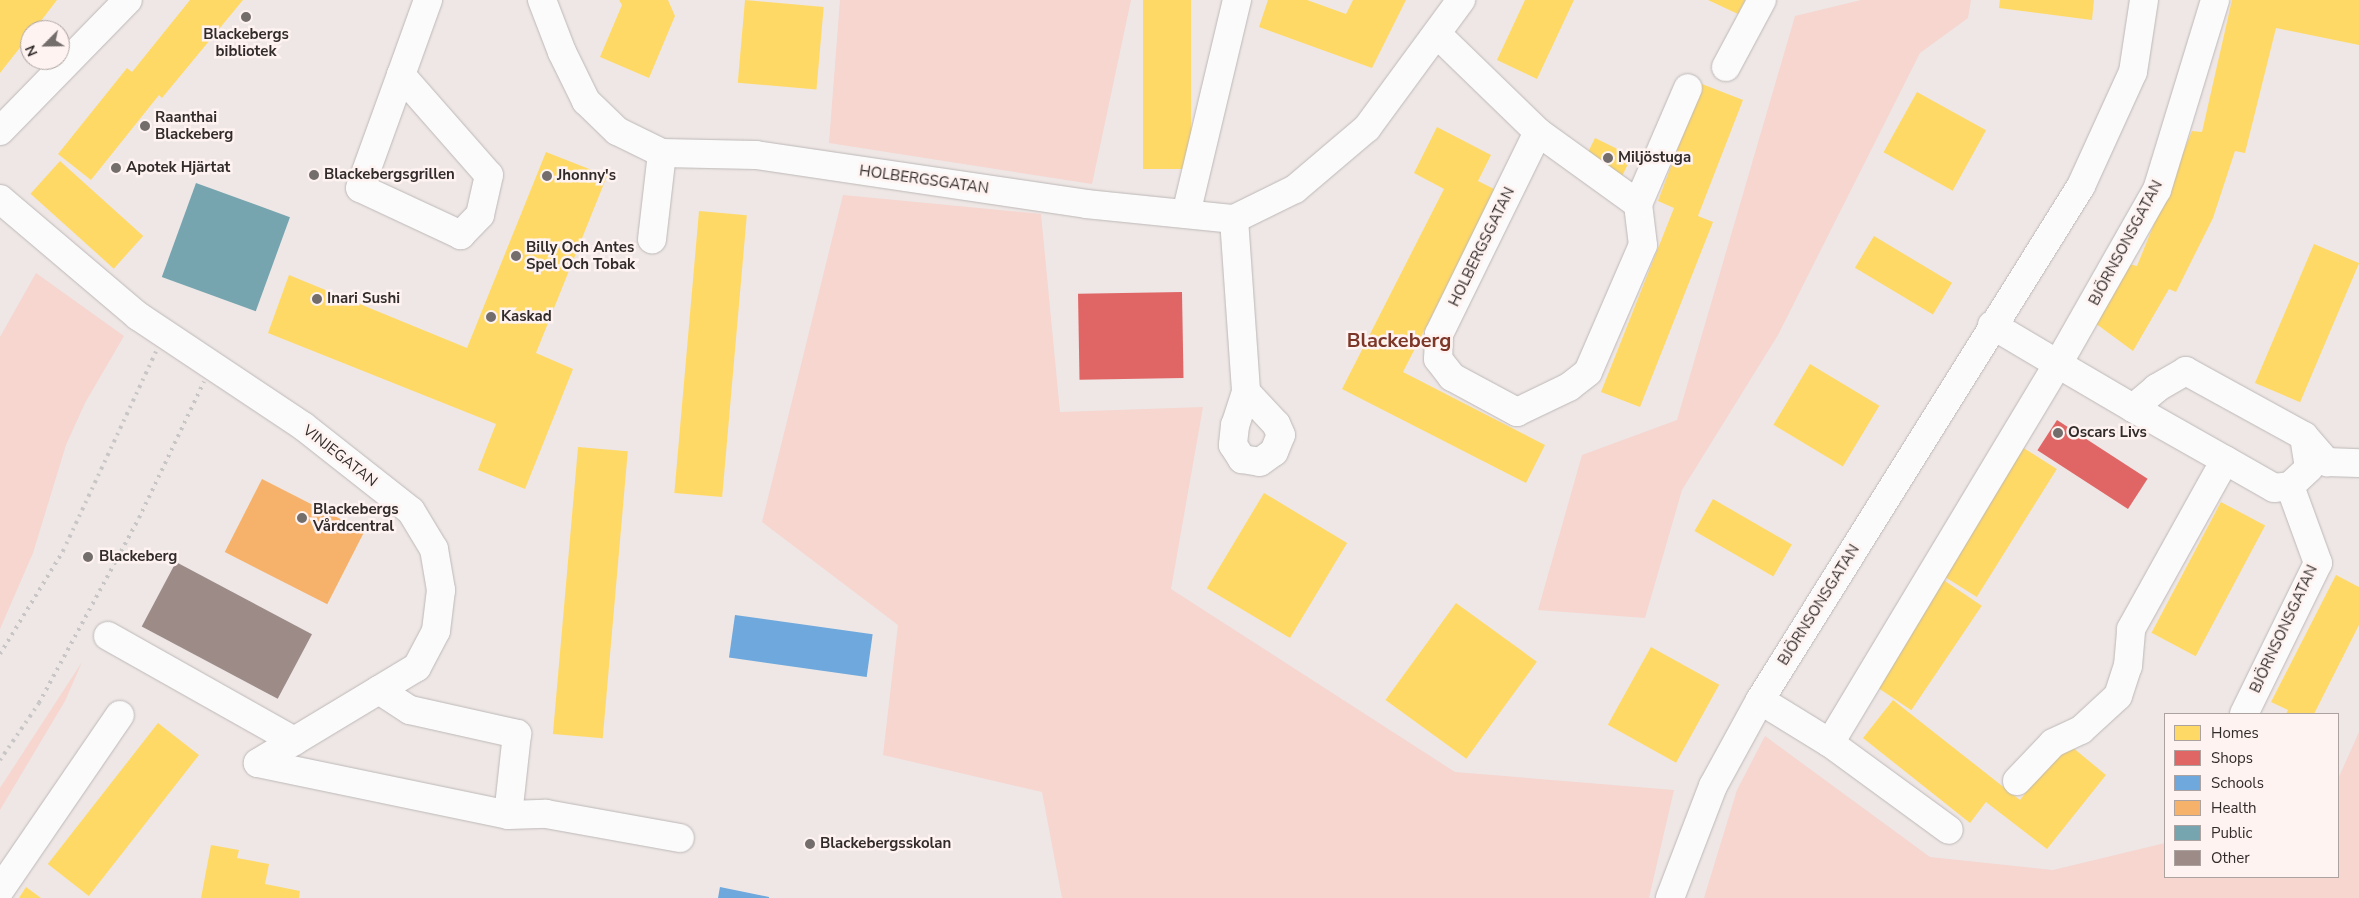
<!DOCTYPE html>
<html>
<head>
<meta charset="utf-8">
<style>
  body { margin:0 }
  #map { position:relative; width:2359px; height:898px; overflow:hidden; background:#eee7e6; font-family:"Nunito Sans",sans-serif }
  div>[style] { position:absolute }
  .green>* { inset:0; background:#f6d6cf }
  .homes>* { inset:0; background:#ffd966; transform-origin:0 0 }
  .shops>* { inset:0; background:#e06666; transform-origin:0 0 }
  .schools>* { inset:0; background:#6fa8dc; transform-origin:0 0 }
  .health>* { inset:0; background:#f6b26b; transform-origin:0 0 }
  .public>* { inset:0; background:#76a5af; transform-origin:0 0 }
  .building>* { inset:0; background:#9c8b87; transform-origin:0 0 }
  .roads { filter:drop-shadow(0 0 1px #bdb8b7) drop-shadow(0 0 1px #bdb8b7) }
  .minor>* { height:28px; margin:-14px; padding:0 14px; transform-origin:14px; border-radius:14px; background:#fcfbfb }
  .rail>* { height:4px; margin-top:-2px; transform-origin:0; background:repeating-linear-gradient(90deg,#c7c5c5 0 2.5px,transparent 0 7.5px) }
  .dots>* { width:14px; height:14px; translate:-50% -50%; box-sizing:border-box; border:2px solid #fef3f0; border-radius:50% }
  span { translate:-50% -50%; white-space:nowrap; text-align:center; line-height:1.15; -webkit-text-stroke:5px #fef3f0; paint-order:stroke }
  .poi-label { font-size:15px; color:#312c2b; font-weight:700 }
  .left { translate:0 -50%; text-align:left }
  .street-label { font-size:15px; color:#312c2b }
  .district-label { font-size:20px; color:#7c3729; font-weight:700 }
  .legend { position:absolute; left:2164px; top:713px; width:175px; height:165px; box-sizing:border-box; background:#fef3f0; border:1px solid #aca3a1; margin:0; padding:6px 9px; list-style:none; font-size:15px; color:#312c2b }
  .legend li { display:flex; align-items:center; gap:10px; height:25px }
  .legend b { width:25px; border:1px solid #aca3a1 }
  .north { position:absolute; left:20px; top:20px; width:50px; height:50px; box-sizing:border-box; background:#fef3f0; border:1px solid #aca3a1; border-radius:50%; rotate:247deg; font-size:14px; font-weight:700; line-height:20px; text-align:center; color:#312c2b }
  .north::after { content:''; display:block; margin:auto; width:18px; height:22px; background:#736d6c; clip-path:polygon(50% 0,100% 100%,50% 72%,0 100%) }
</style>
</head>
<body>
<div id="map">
  <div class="green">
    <div style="clip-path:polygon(840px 0,1131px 0,1092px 184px,829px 143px)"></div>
    <div style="clip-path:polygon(1861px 0,1971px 0,1968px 18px,1920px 53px,1778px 335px,1682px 490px,1645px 618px,1538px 610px,1582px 455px,1677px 420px,1795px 16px)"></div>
    <div style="clip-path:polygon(843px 195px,1041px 214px,1060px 412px,1203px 407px,1171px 589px,1455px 772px,1674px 790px,1649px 898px,1062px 898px,1042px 792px,883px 755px,898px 625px,762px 522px)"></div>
    <div style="clip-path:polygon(36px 273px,124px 336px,85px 403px,66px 445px,33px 553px,0 629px,0 337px)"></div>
    <div style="clip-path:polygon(82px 662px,65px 701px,0 810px,0 788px)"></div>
    <div style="clip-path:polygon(2359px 732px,2359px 898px,1704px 898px,1737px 790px,1765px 736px,1930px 857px,2053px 870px,2165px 843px,2165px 877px,2338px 877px,2338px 779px)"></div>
  </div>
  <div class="homes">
    <div style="clip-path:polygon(0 0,57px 0,34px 30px,30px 30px,30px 35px,0 73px)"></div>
    <div style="clip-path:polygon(190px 0,243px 0,162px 98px,159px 95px,91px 180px,58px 154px,127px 68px,132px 72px)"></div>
    <div style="clip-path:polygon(619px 0,668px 0,675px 16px,649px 78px,600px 57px,622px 5px)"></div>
    <div style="left:745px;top:0;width:79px;height:83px;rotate:5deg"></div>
    <div style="left:1143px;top:0;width:48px;height:169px"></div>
    <div style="clip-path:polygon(1268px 0,1307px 0,1346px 14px,1353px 0,1406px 0,1372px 68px,1259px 27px)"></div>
    <div style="clip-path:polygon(1525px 0,1574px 0,1537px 79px,1497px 60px)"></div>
    <div style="clip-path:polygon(1708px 0,1745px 0,1738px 14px)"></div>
    <div style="clip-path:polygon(2000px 0,2094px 0,2092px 20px,1999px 8px)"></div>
    <div style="clip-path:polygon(2232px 0,2359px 0,2359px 45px,2276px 28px,2245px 153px,2235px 151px,2213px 218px,2176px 292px,2169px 289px,2133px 351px,2095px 323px,2129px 264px,2137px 266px,2192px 131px,2202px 132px)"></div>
    <div style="clip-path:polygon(1702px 84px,1743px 100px,1698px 216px,1713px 222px,1640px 407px,1601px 392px,1674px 208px,1658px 201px)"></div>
    <div style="left:1917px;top:92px;width:79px;height:69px;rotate:29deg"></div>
    <div style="clip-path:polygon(1437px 127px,1491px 155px,1478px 181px,1496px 190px,1403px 372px,1545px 445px,1526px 483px,1342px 389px,1444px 189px,1414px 173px)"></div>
    <div style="left:1595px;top:138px;width:41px;height:25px;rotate:26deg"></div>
    <div style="clip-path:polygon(546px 152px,607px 176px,536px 353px,573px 369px,525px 489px,478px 470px,496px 424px,268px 333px,289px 275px,467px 348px)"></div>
    <div style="left:60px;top:161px;width:112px;height:44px;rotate:42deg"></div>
    <div style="left:699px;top:211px;width:48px;height:283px;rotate:5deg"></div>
    <div style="left:1874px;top:236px;width:91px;height:37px;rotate:31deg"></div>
    <div style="left:2314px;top:244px;width:49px;height:151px;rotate:23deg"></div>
    <div style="left:1810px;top:364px;width:81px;height:71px;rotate:31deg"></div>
    <div style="left:2017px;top:444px;width:47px;height:151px;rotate:32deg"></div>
    <div style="left:578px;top:447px;width:50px;height:288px;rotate:5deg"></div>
    <div style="left:1264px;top:493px;width:97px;height:111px;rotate:31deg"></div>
    <div style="left:1713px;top:499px;width:91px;height:37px;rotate:30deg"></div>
    <div style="left:2221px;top:502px;width:50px;height:148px;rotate:28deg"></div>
    <div style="clip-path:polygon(2336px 575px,2359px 587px,2359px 625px,2314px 714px,2286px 714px,2288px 710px,2271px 702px)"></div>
    <div style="left:1942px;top:579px;width:48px;height:126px;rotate:34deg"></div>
    <div style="left:1456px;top:603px;width:100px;height:120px;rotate:36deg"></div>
    <div style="left:1651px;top:647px;width:78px;height:89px;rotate:29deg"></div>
    <div style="clip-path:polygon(1893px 700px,2020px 800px,2066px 742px,2106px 775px,2047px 849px,1986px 802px,1970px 823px,1863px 738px)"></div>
    <div style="left:158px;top:723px;width:52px;height:179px;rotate:38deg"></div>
    <div style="clip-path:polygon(211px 845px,239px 850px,237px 858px,269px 864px,265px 884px,300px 891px,299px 898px,201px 898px)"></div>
    <div style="clip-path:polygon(26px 887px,41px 898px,19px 898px)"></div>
  </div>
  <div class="shops">
    <div style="left:1182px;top:292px;width:86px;height:104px;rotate:89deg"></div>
    <div style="left:2057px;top:420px;width:108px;height:36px;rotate:33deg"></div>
  </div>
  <div class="schools">
    <div style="left:735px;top:615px;width:139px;height:43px;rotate:8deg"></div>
    <div style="clip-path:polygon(720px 887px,769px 897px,769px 898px,718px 898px)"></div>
  </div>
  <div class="health">
    <div style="left:262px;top:479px;width:115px;height:82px;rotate:27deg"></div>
  </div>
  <div class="public">
    <div style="left:196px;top:183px;width:100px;height:100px;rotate:20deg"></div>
  </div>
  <div class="building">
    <div style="left:176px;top:562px;width:154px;height:73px;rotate:28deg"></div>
  </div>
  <div class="roads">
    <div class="minor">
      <div style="left:542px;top:0;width:56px;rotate:69deg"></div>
      <div style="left:562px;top:52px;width:55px;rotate:63.9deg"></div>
      <div style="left:586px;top:101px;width:43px;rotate:44.1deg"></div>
      <div style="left:617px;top:131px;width:50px;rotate:26.1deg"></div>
      <div style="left:662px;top:153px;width:87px;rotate:96.6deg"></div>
      <div style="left:1438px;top:35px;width:139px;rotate:44.1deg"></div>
      <div style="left:1538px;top:132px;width:123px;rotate:35.8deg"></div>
      <div style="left:1726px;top:67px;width:76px;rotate:-61.8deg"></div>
      <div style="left:401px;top:75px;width:133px;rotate:48.7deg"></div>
      <div style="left:489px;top:175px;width:41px;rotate:102.7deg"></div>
      <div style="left:480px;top:215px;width:28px;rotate:134deg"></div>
      <div style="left:461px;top:235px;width:111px;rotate:-155deg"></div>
      <div style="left:360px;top:188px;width:120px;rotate:-70.1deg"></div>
      <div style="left:401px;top:75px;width:80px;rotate:-70.2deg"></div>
      <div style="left:0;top:131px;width:183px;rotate:-45.7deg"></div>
      <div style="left:1538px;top:132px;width:225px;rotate:116.1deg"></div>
      <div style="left:1439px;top:334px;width:25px;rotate:92deg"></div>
      <div style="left:1438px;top:359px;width:23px;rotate:52deg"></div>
      <div style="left:1452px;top:377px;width:74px;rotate:28.3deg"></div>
      <div style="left:1517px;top:412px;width:58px;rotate:-25.7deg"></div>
      <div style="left:1569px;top:387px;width:24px;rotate:-38deg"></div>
      <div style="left:1588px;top:372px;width:138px;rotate:-66.6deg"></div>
      <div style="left:1643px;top:245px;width:41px;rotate:-97deg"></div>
      <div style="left:1638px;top:204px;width:126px;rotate:-66.7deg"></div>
      <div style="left:662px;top:153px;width:94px;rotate:1.2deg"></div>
      <div style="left:756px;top:155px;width:334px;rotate:8.4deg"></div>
      <div style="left:1086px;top:204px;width:149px;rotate:5.8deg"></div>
      <div style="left:1234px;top:219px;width:68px;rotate:-26.2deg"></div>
      <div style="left:1295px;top:189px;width:94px;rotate:-40.3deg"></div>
      <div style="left:1367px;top:128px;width:159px;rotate:-53.7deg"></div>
      <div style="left:0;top:199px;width:181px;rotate:40.3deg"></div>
      <div style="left:138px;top:316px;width:198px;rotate:33.7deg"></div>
      <div style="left:303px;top:426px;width:137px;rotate:38.2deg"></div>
      <div style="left:411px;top:511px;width:44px;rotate:58.8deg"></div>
      <div style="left:434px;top:549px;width:42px;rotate:80.3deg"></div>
      <div style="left:441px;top:590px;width:41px;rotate:97deg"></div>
      <div style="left:436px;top:631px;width:41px;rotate:117.8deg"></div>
      <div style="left:417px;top:667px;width:186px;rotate:148.9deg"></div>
      <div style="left:258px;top:763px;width:255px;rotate:11.7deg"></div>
      <div style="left:508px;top:815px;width:38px;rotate:-2deg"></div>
      <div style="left:546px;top:814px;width:136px;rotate:10.2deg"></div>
      <div style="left:1186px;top:214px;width:220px;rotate:-76.6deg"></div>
      <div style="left:1234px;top:219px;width:173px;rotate:86deg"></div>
      <div style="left:1246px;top:392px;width:35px;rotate:108deg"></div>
      <div style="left:1235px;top:425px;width:20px;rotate:96deg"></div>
      <div style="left:1233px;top:445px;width:17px;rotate:57deg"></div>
      <div style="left:1242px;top:459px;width:18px;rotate:9deg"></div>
      <div style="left:1260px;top:462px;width:17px;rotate:-36deg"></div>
      <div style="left:1274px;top:452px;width:18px;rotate:-68deg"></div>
      <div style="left:1281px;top:435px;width:12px;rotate:-114deg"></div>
      <div style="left:1276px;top:424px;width:44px;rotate:-133.2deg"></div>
      <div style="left:1992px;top:325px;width:77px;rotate:30.6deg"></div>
      <div style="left:2058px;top:364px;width:87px;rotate:30.4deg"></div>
      <div style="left:2133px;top:408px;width:106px;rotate:29.5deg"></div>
      <div style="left:2225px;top:460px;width:56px;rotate:29.7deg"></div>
      <div style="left:2274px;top:488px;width:16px;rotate:-7deg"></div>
      <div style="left:2290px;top:486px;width:26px;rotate:-43deg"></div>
      <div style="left:2309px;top:468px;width:32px;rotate:-99deg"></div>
      <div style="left:2304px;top:436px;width:135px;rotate:-151.2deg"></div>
      <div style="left:2186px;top:371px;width:34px;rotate:150deg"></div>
      <div style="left:2157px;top:388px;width:31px;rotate:140deg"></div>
      <div style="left:2304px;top:436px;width:35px;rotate:49deg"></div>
      <div style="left:2327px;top:462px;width:32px;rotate:2deg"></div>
      <div style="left:108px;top:636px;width:214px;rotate:29.4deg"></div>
      <div style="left:379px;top:690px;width:37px;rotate:33deg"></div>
      <div style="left:410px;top:710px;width:110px;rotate:12.6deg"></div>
      <div style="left:517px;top:734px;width:81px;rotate:96.3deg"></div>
      <div style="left:1760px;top:700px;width:82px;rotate:31.6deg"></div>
      <div style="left:1830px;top:743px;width:147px;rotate:36.2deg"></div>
      <div style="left:2244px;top:714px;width:168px;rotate:-63.9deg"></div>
      <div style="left:2318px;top:563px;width:82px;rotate:-110deg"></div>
      <div style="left:1830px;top:743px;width:442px;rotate:-59deg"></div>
      <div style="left:2058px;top:364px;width:200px;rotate:-60.4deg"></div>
      <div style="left:2157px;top:190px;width:199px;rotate:-73deg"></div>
      <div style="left:2017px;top:781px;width:52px;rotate:-46.5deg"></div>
      <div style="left:2053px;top:743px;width:31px;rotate:-25deg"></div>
      <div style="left:2081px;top:730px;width:50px;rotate:-42.6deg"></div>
      <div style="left:2118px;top:696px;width:32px;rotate:-72deg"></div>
      <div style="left:2128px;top:666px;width:37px;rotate:-85deg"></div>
      <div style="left:2131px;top:629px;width:193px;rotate:-60.9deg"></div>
      <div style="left:0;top:890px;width:212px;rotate:-55.6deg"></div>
      <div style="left:1670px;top:898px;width:120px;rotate:-69deg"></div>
      <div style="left:1713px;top:786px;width:98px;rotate:-61.3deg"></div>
      <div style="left:1760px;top:700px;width:606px;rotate:-58.01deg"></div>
      <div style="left:2081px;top:186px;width:125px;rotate:-65.5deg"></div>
      <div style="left:2133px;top:72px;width:73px;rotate:-81.3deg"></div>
    </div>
  </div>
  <div class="rail">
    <div style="left:0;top:654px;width:121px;rotate:-58.5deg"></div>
    <div style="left:63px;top:551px;width:225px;rotate:-65deg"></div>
    <div style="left:0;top:760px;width:69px;rotate:-55.6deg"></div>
    <div style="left:39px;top:703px;width:210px;rotate:-61.6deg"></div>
    <div style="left:139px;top:518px;width:151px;rotate:-64.5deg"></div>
  </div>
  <div class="dots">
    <div style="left:246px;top:17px;background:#736d6c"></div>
    <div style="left:145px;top:126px;background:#736d6c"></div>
    <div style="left:1608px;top:158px;background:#736d6c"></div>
    <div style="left:116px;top:168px;background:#736d6c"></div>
    <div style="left:314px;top:175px;background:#736d6c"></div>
    <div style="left:547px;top:176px;background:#736d6c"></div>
    <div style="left:516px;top:256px;background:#736d6c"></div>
    <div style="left:317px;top:299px;background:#736d6c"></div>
    <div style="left:491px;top:317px;background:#736d6c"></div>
    <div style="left:2058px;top:433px;background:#736d6c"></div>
    <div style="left:302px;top:518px;background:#736d6c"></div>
    <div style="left:88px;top:557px;background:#736d6c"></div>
    <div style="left:810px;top:844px;background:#736d6c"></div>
  </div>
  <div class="poi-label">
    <span style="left:246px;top:43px">Blackebergs<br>bibliotek</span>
    <span class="left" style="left:155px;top:126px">Raanthai<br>Blackeberg</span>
    <span class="left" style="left:1618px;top:158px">Miljöstuga</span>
    <span class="left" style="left:126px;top:168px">Apotek Hjärtat</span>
    <span class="left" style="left:324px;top:175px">Blackebergsgrillen</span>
    <span class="left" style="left:557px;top:176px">Jhonny's</span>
    <span class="left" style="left:526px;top:256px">Billy Och Antes<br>Spel Och Tobak</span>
    <span class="left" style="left:327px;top:299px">Inari Sushi</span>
    <span class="left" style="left:501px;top:317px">Kaskad</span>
    <span class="left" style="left:2068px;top:433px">Oscars Livs</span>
    <span class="left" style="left:313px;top:518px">Blackebergs<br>Vårdcentral</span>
    <span class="left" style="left:99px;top:557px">Blackeberg</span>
    <span class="left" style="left:820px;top:844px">Blackebergsskolan</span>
  </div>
  <div class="street-label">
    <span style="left:924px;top:180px;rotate:8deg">HOLBERGSGATAN</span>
    <span style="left:2126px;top:243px;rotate:-62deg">BJÖRNSONSGATAN</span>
    <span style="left:1482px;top:247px;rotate:-64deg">HOLBERGSGATAN</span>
    <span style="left:340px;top:456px;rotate:38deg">VINJEGATAN</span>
    <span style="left:1819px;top:605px;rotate:-58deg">BJÖRNSONSGATAN</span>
    <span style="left:2284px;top:629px;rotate:-65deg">BJÖRNSONSGATAN</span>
  </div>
  <div class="district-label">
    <span style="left:1399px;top:340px">Blackeberg</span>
  </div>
  <ul class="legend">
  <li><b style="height:14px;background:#ffd966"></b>Homes</li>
  <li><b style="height:14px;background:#e06666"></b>Shops</li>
  <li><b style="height:14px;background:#6fa8dc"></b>Schools</li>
  <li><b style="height:14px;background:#f6b26b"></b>Health</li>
  <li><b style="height:14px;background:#76a5af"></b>Public</li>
  <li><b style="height:14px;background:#9c8b87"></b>Other</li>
  </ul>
  <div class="north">N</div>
</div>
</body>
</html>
